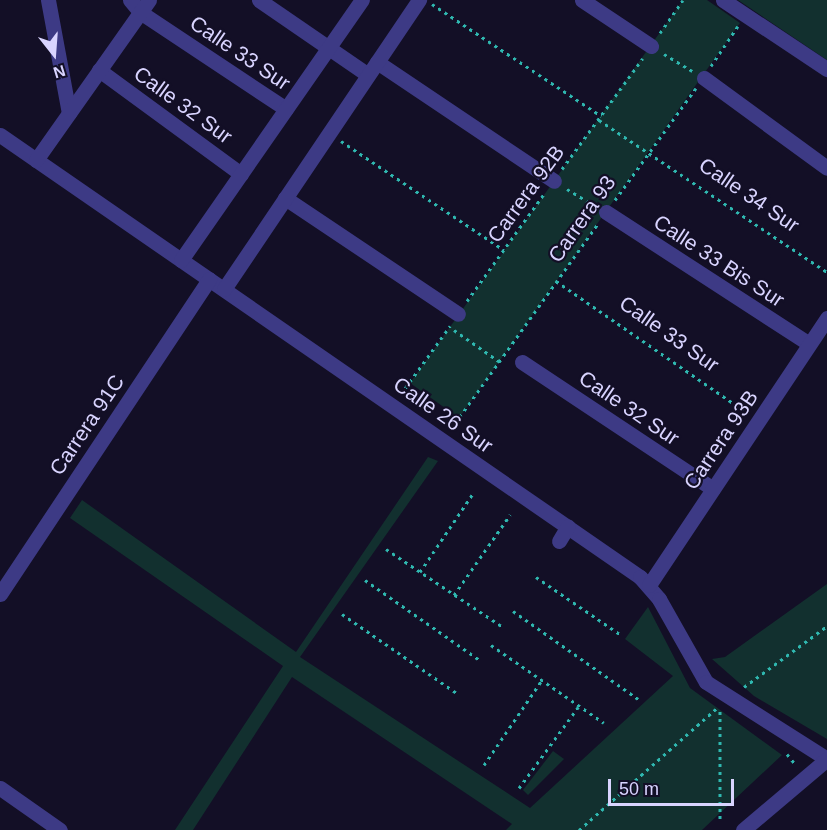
<!DOCTYPE html>
<html>
<head>
<meta charset="utf-8">
<style>
  body { margin:0 }
  #map { position:relative; width:827px; height:830px; overflow:hidden; background:#130f26; font-family:Helvetica,sans-serif }
  div>[style] { position:absolute }
  .green>* { inset:0; background:#12302f }
  .path>* { height:3px; margin-top:-1.5px; transform-origin:0; background:repeating-linear-gradient(90deg,#2fb8b0 0 3px,transparent 0 7.5px) }
  .minor>* { height:15px; margin:-7.5px; padding:0 7.5px; transform-origin:7.5px; border-radius:7.5px; background:#3d3a85 }
  span { translate:-50% -50%; white-space:nowrap; text-align:center; line-height:1.15; -webkit-text-stroke:4.5px #130f26; paint-order:stroke }
  .street-label { font-size:21px; color:#d9d4ff }
  .north { position:absolute; left:24px; top:24px; width:60px; height:60px; -webkit-text-stroke:4px #130f26; paint-order:stroke; rotate:163deg; font-size:16px; font-weight:700; line-height:24px; text-align:center; color:#d9d4ff }
  .north::after { content:''; display:block; margin:auto; width:21px; height:27px; background:#d9d4ff; clip-path:polygon(50% 0,100% 100%,50% 72%,0 100%) }
  .scale { position:absolute; left:608px; top:779px; width:126px; height:27px; box-sizing:border-box; border:3px solid #d9d4ff; border-top:0; padding-left:8px; font-size:18px; line-height:21px; white-space:nowrap; color:#d9d4ff; -webkit-text-stroke:4px #130f26; paint-order:stroke }
</style>
</head>
<body>
<div id="map">
  <div class="green">
    <div style="clip-path:polygon(683px 0,707px 0,740px 23px,459px 418px,410px 383px)"></div>
    <div style="clip-path:polygon(738px 0,827px 0,827px 60px)"></div>
    <div style="clip-path:polygon(428px 457px,438px 461px,300px 657px,530px 808px,673px 676px,625px 639px,648px 607px,690px 688px,782px 755px,702px 830px,506px 830px,512px 824px,292px 677px,193px 830px,175px 830px,283px 666px,70px 518px,82px 500px,296px 652px)"></div>
    <div style="clip-path:polygon(827px 584px,827px 739px,754px 696px,712px 659px,725px 657px)"></div>
    <div style="clip-path:polygon(553px 751px,564px 759px,528px 795px,523px 790px)"></div>
  </div>
  <div class="path">
    <div style="left:432px;top:4px;width:203px;rotate:33.5deg"></div>
    <div style="left:660px;top:33px;width:40px;rotate:-55.1deg"></div>
    <div style="left:664px;top:54px;width:33px;rotate:31deg"></div>
    <div style="left:711px;top:66px;width:48px;rotate:-56deg"></div>
    <div style="left:599px;top:120px;width:274px;rotate:33.7deg"></div>
    <div style="left:341px;top:141px;width:196px;rotate:33.8deg"></div>
    <div style="left:562px;top:169px;width:137px;rotate:-53.9deg"></div>
    <div style="left:567px;top:189px;width:31px;rotate:31deg"></div>
    <div style="left:615px;top:200px;width:138px;rotate:-54.1deg"></div>
    <div style="left:556px;top:281px;width:232px;rotate:34.6deg"></div>
    <div style="left:467px;top:301px;width:132px;rotate:-54.3deg"></div>
    <div style="left:454px;top:330px;width:56px;rotate:34.8deg"></div>
    <div style="left:401px;top:394px;width:84px;rotate:-54.2deg"></div>
    <div style="left:451px;top:429px;width:251px;rotate:-54.4deg"></div>
    <div style="left:386px;top:549px;width:141px;rotate:33.7deg"></div>
    <div style="left:420px;top:572px;width:97px;rotate:-56deg"></div>
    <div style="left:536px;top:577px;width:103px;rotate:34.3deg"></div>
    <div style="left:365px;top:580px;width:141px;rotate:34.9deg"></div>
    <div style="left:454px;top:595px;width:98px;rotate:-55deg"></div>
    <div style="left:513px;top:611px;width:153px;rotate:35.1deg"></div>
    <div style="left:342px;top:614px;width:141px;rotate:34.6deg"></div>
    <div style="left:491px;top:645px;width:137px;rotate:34.6deg"></div>
    <div style="left:744px;top:687px;width:103px;rotate:-36.3deg"></div>
    <div style="left:787px;top:754px;width:14px;rotate:51deg"></div>
    <div style="left:484px;top:765px;width:103px;rotate:-55.7deg"></div>
    <div style="left:519px;top:788px;width:102px;rotate:-53.8deg"></div>
    <div style="left:720px;top:819px;width:109px;rotate:-90deg"></div>
    <div style="left:579px;top:830px;width:184px;rotate:-41.5deg"></div>
  </div>
  <div class="minor">
    <div style="left:48px;top:0;width:115px;rotate:79.5deg"></div>
    <div style="left:130px;top:0;width:16px;rotate:50deg"></div>
    <div style="left:140px;top:12px;width:175px;rotate:33.6deg"></div>
    <div style="left:259px;top:0;width:132px;rotate:34.5deg"></div>
    <div style="left:582px;top:0;width:83px;rotate:33.7deg"></div>
    <div style="left:723px;top:0;width:125px;rotate:33.6deg"></div>
    <div style="left:377px;top:62px;width:213px;rotate:33.9deg"></div>
    <div style="left:99px;top:70px;width:176px;rotate:36.2deg"></div>
    <div style="left:704px;top:78px;width:152px;rotate:36.2deg"></div>
    <div style="left:0;top:135px;width:778px;rotate:34.63deg"></div>
    <div style="left:640px;top:577px;width:29px;rotate:49deg"></div>
    <div style="left:659px;top:599px;width:95px;rotate:60.5deg"></div>
    <div style="left:706px;top:682px;width:143px;rotate:32.5deg"></div>
    <div style="left:36px;top:160px;width:196px;rotate:-54.8deg"></div>
    <div style="left:285px;top:198px;width:208px;rotate:33.8deg"></div>
    <div style="left:606px;top:212px;width:242px;rotate:33deg"></div>
    <div style="left:181px;top:260px;width:317px;rotate:-55.2deg"></div>
    <div style="left:224px;top:289px;width:349px;rotate:-56deg"></div>
    <div style="left:522px;top:362px;width:229px;rotate:33.6deg"></div>
    <div style="left:559px;top:541px;width:17px;rotate:-59deg"></div>
    <div style="left:649px;top:585px;width:321px;rotate:-56.3deg"></div>
    <div style="left:0;top:594px;width:378px;rotate:-56.4deg"></div>
    <div style="left:0;top:788px;width:73px;rotate:35deg"></div>
    <div style="left:743px;top:830px;width:110px;rotate:-40.2deg"></div>
  </div>
  <div class="street-label">
    <span style="left:240px;top:53px;rotate:34deg">Calle 33 Sur</span>
    <span style="left:183px;top:105px;rotate:36deg">Calle 32 Sur</span>
    <span style="left:526px;top:194px;rotate:-54deg">Carrera 92B</span>
    <span style="left:749px;top:195px;rotate:34deg">Calle 34 Sur</span>
    <span style="left:582px;top:219px;rotate:-55deg">Carrera 93</span>
    <span style="left:719px;top:261px;rotate:33deg">Calle 33 Bis Sur</span>
    <span style="left:669px;top:334px;rotate:35deg">Calle 33 Sur</span>
    <span style="left:629px;top:408px;rotate:34deg">Calle 32 Sur</span>
    <span style="left:443px;top:415px;rotate:35deg">Calle 26 Sur</span>
    <span style="left:87px;top:425px;rotate:-56deg">Carrera 91C</span>
    <span style="left:721px;top:440px;rotate:-56deg">Carrera 93B</span>
  </div>
  <div class="north">N</div>
  <div class="scale">50 m</div>
</div>
</body>
</html>
